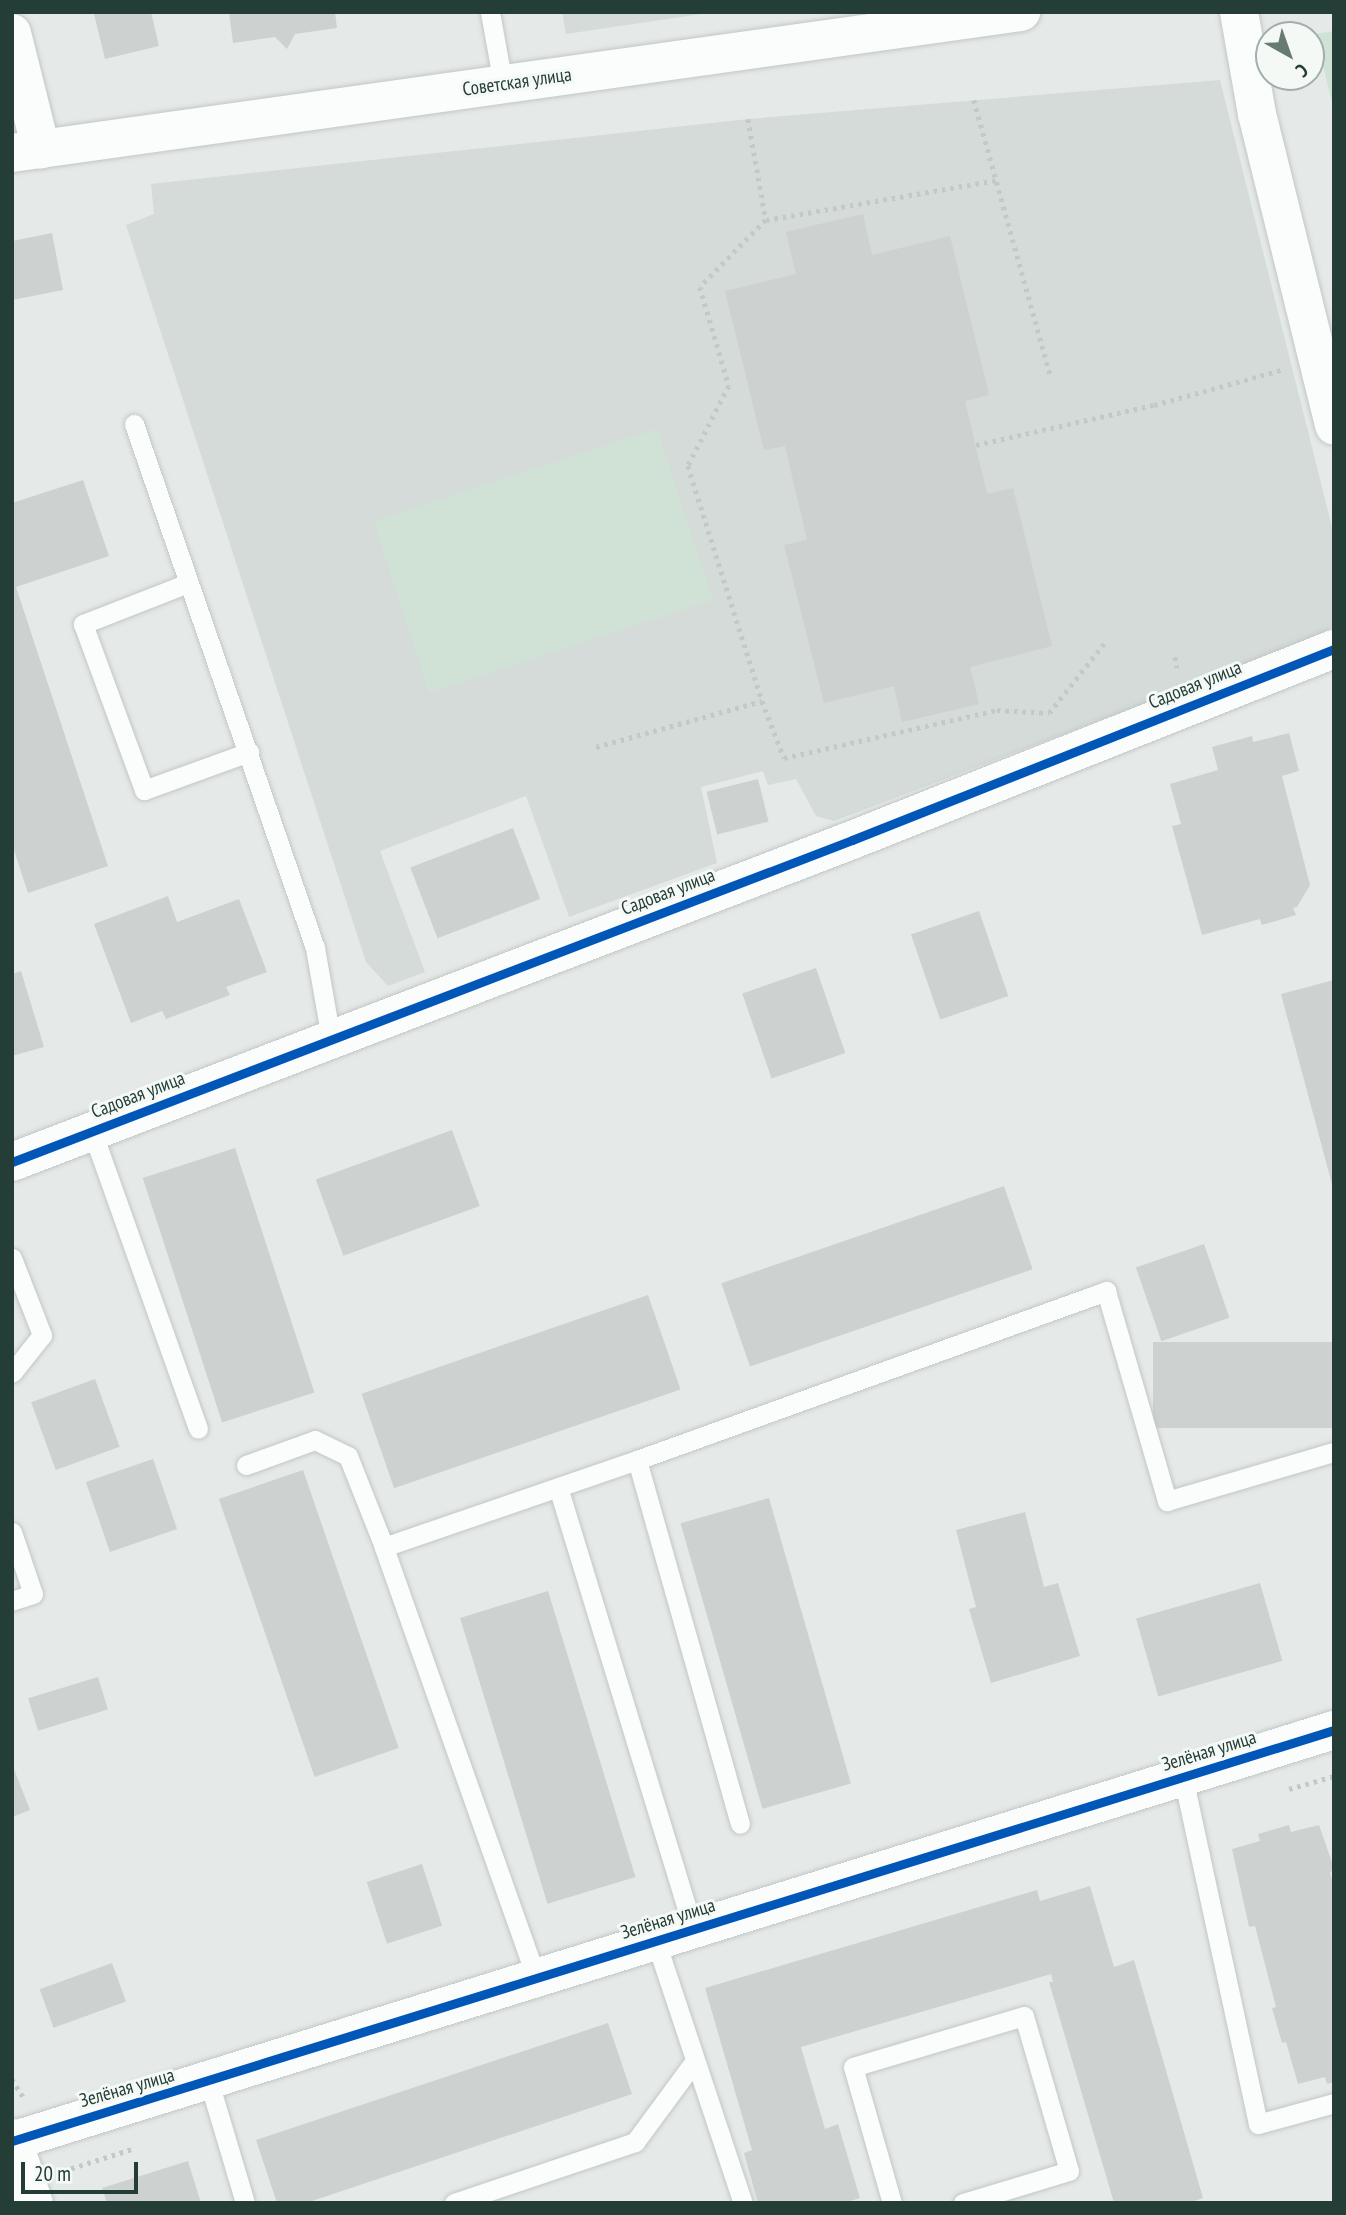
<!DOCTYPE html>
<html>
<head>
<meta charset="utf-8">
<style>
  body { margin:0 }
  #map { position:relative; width:1346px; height:2215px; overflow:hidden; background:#e5eae8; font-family:"PT Sans Narrow",sans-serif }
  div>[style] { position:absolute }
  .built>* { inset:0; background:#d4dbd8 }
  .green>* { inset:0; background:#d0e2d5; transform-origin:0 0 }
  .building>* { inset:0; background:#cdd1cf; transform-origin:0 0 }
  .path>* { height:4.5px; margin-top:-2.25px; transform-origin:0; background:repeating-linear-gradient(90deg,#c2cac6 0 3.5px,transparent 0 8.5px) }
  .roads { filter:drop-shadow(0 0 2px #c2c7c5) drop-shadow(0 0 2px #c2c7c5) }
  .lane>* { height:19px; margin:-9.5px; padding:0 9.5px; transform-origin:9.5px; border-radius:9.5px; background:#fbfcfc }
  .street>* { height:37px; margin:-18.5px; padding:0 18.5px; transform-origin:18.5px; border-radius:18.5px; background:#fbfcfc }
  .secondary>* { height:38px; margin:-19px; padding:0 19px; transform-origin:19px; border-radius:19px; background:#fbfcfc }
  .cycleway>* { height:9px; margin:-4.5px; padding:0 4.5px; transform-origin:4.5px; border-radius:4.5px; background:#0057b8 }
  span { translate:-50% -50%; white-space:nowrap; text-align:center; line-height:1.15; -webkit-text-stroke:6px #f4f9f6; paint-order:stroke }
  .street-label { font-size:19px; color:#243d36 }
  .frame { position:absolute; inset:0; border:14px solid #243d36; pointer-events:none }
  .north { position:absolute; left:1255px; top:21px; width:70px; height:70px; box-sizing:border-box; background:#f4f9f6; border:2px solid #a1aea9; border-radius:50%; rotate:140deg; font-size:19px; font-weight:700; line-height:28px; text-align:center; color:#243d36 }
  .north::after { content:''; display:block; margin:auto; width:24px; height:32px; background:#687a74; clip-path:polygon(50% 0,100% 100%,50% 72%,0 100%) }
  .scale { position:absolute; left:21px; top:2162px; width:117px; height:32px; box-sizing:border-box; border:4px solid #243d36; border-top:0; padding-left:9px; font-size:21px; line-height:24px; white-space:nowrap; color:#243d36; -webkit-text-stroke:5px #f4f9f6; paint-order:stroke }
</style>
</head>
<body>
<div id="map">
  <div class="built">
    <div style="clip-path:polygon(562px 12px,715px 12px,566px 34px)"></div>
    <div style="clip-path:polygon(1220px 80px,1334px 535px,1334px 626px,1299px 645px,834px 821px,816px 816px,796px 779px,768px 785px,763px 771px,701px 787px,717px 863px,569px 917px,526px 796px,380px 851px,425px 972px,388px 986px,366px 962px,126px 225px,154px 214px,151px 184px,748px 119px)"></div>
  </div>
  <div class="green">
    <div style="clip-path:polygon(1334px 31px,1334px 110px,1315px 34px)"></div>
    <div style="left:657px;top:429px;width:180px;height:298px;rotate:72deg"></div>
  </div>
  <div class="building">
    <div style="clip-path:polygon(101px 12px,151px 12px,159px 46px,105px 59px,94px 14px)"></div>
    <div style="clip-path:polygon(229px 12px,335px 12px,337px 28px,295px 34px,287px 49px,275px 37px,233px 43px)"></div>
    <div style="clip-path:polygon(863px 214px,872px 255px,950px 236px,989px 395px,965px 401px,987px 494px,1013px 488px,1052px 646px,970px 667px,979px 704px,902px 722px,894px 686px,824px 703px,784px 545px,807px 540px,785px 446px,764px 450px,725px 291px,796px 274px,786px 232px)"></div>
    <div style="clip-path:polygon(52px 233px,63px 290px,12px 300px,12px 241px)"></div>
    <div style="clip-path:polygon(83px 480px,109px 556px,16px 587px,108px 866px,28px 893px,12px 844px,12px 503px)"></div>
    <div style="clip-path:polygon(1289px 733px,1299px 771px,1282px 776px,1310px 885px,1297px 907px,1293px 908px,1296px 915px,1262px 925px,1260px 919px,1202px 935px,1172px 826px,1181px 824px,1170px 784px,1218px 770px,1212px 747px,1252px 736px,1253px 742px)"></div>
    <div style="left:758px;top:779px;width:44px;height:53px;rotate:76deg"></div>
    <div style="left:513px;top:828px;width:76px;height:110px;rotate:69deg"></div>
    <div style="clip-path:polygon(168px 896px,177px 922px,239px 899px,267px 972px,226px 987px,230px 995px,166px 1019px,162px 1011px,131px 1023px,94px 924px)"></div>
    <div style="left:979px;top:911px;width:90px;height:72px;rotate:71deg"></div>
    <div style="left:816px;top:968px;width:90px;height:78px;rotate:71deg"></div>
    <div style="clip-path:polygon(21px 971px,44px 1047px,12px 1056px,12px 974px)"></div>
    <div style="clip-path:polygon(1334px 980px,1334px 1188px,1333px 1188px,1281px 994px)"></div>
    <div style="left:452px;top:1130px;width:81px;height:145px;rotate:70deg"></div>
    <div style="left:235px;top:1148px;width:257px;height:97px;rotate:72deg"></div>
    <div style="left:1004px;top:1186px;width:88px;height:299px;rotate:71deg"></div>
    <div style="left:1204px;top:1244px;width:78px;height:72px;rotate:71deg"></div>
    <div style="left:648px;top:1295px;width:100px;height:303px;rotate:71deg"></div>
    <div style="left:1334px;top:1342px;width:86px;height:181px;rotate:90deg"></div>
    <div style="left:95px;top:1379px;width:72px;height:68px;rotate:70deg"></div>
    <div style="left:153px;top:1459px;width:74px;height:71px;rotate:71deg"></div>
    <div style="left:303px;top:1470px;width:294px;height:89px;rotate:71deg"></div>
    <div style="left:769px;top:1498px;width:297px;height:92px;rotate:74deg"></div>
    <div style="clip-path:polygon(1025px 1512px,1044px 1587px,1058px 1583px,1080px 1656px,991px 1683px,969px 1609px,976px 1607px,956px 1530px)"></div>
    <div style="left:1260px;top:1583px;width:81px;height:129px;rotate:74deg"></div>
    <div style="left:548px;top:1591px;width:299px;height:92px;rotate:73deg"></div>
    <div style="left:98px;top:1677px;width:34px;height:73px;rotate:73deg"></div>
    <div style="clip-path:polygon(12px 1764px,30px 1810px,12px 1817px)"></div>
    <div style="clip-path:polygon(1289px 1825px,1291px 1832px,1319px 1825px,1334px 1868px,1330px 1873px,1334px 1886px,1334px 2082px,1327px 2084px,1325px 2077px,1298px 2084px,1286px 2042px,1282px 2043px,1272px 2008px,1276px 2007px,1255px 1926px,1249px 1927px,1232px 1849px,1260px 1841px,1258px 1834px)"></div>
    <div style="left:422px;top:1864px;width:65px;height:58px;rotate:72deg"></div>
    <div style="clip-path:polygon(1090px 1886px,1114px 1967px,1134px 1960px,1203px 2198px,1189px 2203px,1114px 2203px,1049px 1982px,1053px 1982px,1051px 1974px,801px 2047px,825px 2129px,838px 2124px,860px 2198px,844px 2203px,758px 2203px,744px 2153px,752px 2150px,705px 1988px,1037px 1890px,1040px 1901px)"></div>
    <div style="left:112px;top:1963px;width:41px;height:77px;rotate:70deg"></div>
    <div style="clip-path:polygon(608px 2023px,632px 2094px,306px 2203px,277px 2203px,256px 2140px)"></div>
    <div style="clip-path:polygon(188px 2161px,201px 2203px,107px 2203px,102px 2188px)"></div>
  </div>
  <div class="path">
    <div style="left:974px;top:100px;width:288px;rotate:74.5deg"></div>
    <div style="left:748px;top:119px;width:103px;rotate:79.9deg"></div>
    <div style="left:766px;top:220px;width:235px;rotate:-9.8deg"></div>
    <div style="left:766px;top:220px;width:94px;rotate:134.6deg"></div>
    <div style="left:700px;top:287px;width:103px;rotate:73.7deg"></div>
    <div style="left:729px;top:386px;width:90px;rotate:117.1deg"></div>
    <div style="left:688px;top:466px;width:246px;rotate:72.5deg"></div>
    <div style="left:762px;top:701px;width:61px;rotate:68.9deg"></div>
    <div style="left:784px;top:758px;width:218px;rotate:-12.7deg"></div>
    <div style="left:997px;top:710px;width:52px;rotate:3.3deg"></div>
    <div style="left:1049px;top:713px;width:92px;rotate:-51.6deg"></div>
    <div style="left:976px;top:445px;width:182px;rotate:-12.7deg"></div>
    <div style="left:1154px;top:405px;width:132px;rotate:-15.4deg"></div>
    <div style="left:1175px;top:657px;width:11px;rotate:80deg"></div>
    <div style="left:596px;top:747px;width:172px;rotate:-15.5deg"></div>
    <div style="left:1289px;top:1789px;width:47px;rotate:-16.1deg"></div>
    <div style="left:12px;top:2079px;width:22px;rotate:58deg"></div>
    <div style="left:63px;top:2171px;width:76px;rotate:-17.7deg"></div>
  </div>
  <div class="roads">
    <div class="lane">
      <div style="left:490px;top:12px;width:73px;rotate:79.8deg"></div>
      <div style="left:134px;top:424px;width:554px;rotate:70.94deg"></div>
      <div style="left:315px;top:948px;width:92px;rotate:80deg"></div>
      <div style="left:188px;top:583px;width:113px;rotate:158.7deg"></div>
      <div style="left:83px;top:624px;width:177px;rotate:69.8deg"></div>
      <div style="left:144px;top:790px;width:112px;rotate:-19.9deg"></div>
      <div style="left:92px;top:1131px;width:316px;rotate:70.4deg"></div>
      <div style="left:12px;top:1258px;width:83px;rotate:68.7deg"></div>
      <div style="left:42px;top:1335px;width:48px;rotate:128.3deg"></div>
      <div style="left:637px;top:1460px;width:378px;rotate:74.2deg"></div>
      <div style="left:246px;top:1465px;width:73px;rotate:-19.9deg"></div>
      <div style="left:315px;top:1440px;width:37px;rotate:26deg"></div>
      <div style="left:348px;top:1456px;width:98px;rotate:68.4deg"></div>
      <div style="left:558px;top:1487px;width:462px;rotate:73deg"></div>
      <div style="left:12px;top:1532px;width:65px;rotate:71.3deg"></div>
      <div style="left:33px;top:1594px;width:22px;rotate:162deg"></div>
      <div style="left:1183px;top:1777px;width:355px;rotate:77.8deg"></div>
      <div style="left:1258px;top:2124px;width:79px;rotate:-15.4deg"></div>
      <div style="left:656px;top:1942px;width:275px;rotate:71.6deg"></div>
      <div style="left:536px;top:1977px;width:456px;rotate:-109.5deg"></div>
      <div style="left:384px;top:1547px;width:268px;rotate:-19deg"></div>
      <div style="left:637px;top:1460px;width:499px;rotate:-19.8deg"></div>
      <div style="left:1106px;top:1291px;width:219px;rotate:73.8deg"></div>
      <div style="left:1167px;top:1501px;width:174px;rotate:-16.4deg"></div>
      <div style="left:209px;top:2082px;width:126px;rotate:73.4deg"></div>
      <div style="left:454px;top:2203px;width:191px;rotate:-18.6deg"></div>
      <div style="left:635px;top:2142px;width:99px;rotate:-53.6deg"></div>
      <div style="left:892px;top:2203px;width:141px;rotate:-106deg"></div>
      <div style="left:853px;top:2067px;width:178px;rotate:-16.6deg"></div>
      <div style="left:1024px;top:2016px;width:161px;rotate:73.8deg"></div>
      <div style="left:1069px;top:2171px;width:111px;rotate:163.2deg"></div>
    </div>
    <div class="street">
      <div style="left:12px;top:2137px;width:70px;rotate:71.6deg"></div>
    </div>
    <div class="secondary">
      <div style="left:1239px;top:12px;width:104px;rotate:80deg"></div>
      <div style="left:1257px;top:114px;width:321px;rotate:76.1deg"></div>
      <div style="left:12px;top:33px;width:120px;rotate:76deg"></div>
      <div style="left:12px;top:153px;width:1019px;rotate:-7.96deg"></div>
      <div style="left:12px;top:1162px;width:900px;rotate:-20.97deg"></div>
      <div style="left:852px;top:840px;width:518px;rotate:-21.62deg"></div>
      <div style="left:12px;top:2141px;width:1384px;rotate:-17.27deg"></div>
    </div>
  </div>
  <div class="cycleway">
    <div style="left:12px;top:1162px;width:900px;rotate:-20.97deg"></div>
    <div style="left:852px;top:840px;width:518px;rotate:-21.62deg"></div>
    <div style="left:12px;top:2141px;width:1384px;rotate:-17.27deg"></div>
  </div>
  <div class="street-label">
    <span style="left:517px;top:82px;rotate:-8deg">Советская улица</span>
    <span style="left:1195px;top:685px;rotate:-22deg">Садовая улица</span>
    <span style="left:668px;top:892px;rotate:-21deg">Садовая улица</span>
    <span style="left:138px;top:1095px;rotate:-21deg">Садовая улица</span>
    <span style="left:1209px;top:1751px;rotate:-17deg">Зелёная улица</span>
    <span style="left:668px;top:1919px;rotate:-17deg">Зелёная улица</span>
    <span style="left:127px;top:2088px;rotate:-16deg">Зелёная улица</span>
  </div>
  <div class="frame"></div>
  <div class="north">С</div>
  <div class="scale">20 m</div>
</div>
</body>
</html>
